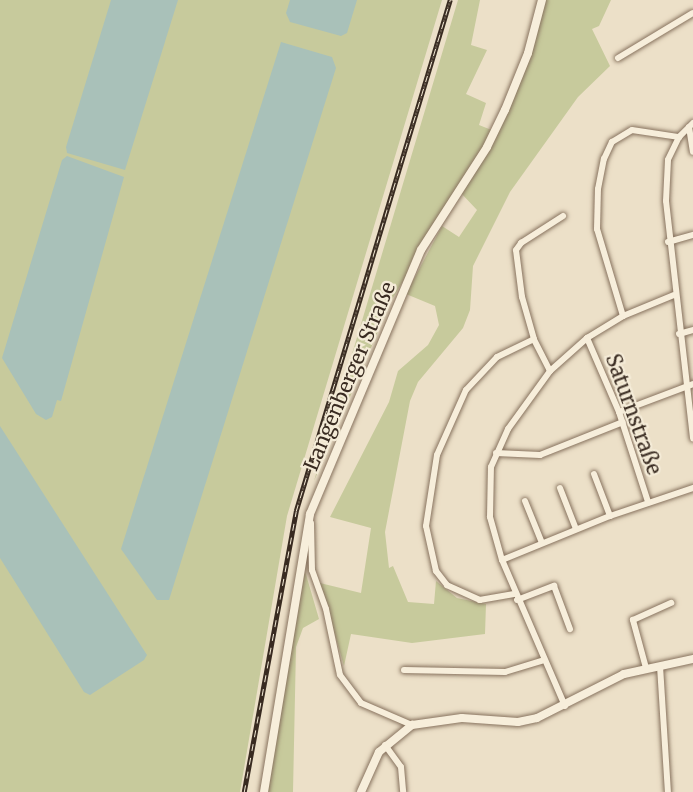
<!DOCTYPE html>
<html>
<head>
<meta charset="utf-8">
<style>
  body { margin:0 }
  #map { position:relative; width:693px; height:792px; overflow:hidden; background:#ece0c8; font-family:Merriweather,serif }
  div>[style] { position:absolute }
  .green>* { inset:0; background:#c7ca9c }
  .water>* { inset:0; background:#a9c1b9 }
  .roads { filter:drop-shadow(0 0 2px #87725e) drop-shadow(0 0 2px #87725e) }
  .minor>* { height:6px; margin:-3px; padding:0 3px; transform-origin:3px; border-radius:3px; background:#f7eedb }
  .tertiary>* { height:8px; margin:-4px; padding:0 4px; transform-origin:4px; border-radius:4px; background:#f7eedb }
  .secondary>* { height:8px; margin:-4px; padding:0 4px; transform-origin:4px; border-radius:4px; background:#f7eedb }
  .rail>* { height:4.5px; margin-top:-2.25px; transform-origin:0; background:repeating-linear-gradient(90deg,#f4ebd7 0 7px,#392b21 0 14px); box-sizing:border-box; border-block:2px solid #392b21 }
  span { translate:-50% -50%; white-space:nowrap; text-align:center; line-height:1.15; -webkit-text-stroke:4.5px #f4ebd7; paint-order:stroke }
  .street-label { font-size:20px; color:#392b21 }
</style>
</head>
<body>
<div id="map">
  <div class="green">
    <div style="clip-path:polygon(0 0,442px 0,287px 516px,240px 792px,0 792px)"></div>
    <div style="clip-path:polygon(458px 0,480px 0,471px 45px,487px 50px,466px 94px,486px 103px,479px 125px,494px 131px,391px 301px,314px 481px)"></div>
    <div style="clip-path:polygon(542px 0,611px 0,599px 26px,592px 29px,610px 66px,578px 97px,510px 192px,473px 266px,470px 310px,463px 328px,418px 382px,410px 401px,385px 532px,389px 568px,393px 566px,408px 602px,434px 604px,436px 581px,457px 598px,486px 604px,485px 634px,412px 643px,351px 634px,344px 666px,320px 583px,361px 593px,371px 528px,330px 517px,389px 402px,398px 371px,428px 345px,439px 325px,435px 306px,406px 294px,442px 226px,459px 237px,477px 210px,460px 192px,496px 132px)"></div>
    <div style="clip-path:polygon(305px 571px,319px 619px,303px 628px,296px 647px,293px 792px,266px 792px)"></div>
  </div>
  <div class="water">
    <div style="clip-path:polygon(111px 0,178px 0,125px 170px,67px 153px,66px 147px)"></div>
    <div style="clip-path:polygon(290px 0,357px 0,347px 33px,341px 36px,290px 22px,286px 13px)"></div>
    <div style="clip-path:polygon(281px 42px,332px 57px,336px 68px,169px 600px,157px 600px,121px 549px)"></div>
    <div style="clip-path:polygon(67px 156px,124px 177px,61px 401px,57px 400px,52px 417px,46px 420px,36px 414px,2px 358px,62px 160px)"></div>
    <div style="clip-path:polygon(0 426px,147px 655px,144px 660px,90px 695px,84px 692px,0 558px)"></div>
  </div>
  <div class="roads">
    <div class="minor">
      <div style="left:618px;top:58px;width:87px;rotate:-31deg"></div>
      <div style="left:693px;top:123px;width:20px;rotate:135deg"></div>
      <div style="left:679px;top:137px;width:25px;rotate:116deg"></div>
      <div style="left:668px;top:160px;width:41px;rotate:92.8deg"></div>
      <div style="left:666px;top:201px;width:239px;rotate:83.5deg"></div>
      <div style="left:689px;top:127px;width:25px;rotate:81deg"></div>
      <div style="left:668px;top:242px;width:26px;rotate:-16deg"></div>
      <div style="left:623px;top:316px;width:91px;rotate:-106.6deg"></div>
      <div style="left:597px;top:229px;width:40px;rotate:-88.6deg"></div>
      <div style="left:598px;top:189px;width:31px;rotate:-79deg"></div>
      <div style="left:604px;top:159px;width:19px;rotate:-65deg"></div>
      <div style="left:612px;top:142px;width:23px;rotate:-31deg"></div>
      <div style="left:632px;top:130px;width:48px;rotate:8.5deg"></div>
      <div style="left:679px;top:334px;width:15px;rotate:-16deg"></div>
      <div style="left:587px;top:338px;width:81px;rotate:66.6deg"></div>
      <div style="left:619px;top:412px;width:95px;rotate:72.1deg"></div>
      <div style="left:550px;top:371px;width:36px;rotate:-117deg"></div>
      <div style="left:534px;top:339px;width:44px;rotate:-105.9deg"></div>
      <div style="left:522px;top:297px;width:47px;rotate:-97.3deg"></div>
      <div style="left:516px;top:250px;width:9px;rotate:-54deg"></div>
      <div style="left:521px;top:243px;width:50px;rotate:-32.7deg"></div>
      <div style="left:619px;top:412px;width:79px;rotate:-20.7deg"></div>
      <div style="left:496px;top:453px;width:44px;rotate:2.6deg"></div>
      <div style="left:540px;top:455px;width:89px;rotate:-21.7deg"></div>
      <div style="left:594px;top:474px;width:45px;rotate:69.1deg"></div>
      <div style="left:560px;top:488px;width:44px;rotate:68.7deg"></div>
      <div style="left:525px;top:501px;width:45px;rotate:68deg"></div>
      <div style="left:311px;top:523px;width:47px;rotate:88.8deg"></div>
      <div style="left:312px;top:570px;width:41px;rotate:70.3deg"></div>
      <div style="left:326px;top:609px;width:67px;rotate:78deg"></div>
      <div style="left:340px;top:675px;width:35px;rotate:53deg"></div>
      <div style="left:361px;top:703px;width:56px;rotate:23.3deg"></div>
      <div style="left:502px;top:560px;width:117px;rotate:-22.2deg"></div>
      <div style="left:610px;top:516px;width:88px;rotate:-18.6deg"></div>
      <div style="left:514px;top:594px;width:35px;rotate:170deg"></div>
      <div style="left:480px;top:600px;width:36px;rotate:-156deg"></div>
      <div style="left:447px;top:585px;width:18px;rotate:-128deg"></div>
      <div style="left:436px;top:571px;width:46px;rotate:-102.5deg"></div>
      <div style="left:426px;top:526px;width:72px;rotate:-81.2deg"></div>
      <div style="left:437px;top:455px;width:71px;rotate:-66deg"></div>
      <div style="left:466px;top:390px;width:45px;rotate:-46.8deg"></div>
      <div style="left:497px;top:357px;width:41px;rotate:-25.9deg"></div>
      <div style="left:517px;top:600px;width:40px;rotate:-21deg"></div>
      <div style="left:554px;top:586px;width:46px;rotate:69.6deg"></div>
      <div style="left:660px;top:666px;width:126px;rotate:86.4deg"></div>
      <div style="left:646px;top:668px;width:50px;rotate:-105.2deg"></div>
      <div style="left:633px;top:620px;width:42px;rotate:-24.1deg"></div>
      <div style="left:404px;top:670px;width:101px;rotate:1.1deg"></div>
      <div style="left:505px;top:672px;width:39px;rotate:-17deg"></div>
      <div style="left:565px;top:706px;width:159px;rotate:-113.3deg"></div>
      <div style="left:502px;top:560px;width:45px;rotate:-105.6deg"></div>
      <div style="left:490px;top:517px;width:50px;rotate:-88.9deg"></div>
      <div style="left:491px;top:467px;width:42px;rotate:-65.9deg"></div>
      <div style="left:508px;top:429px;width:72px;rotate:-54.1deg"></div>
      <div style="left:550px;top:371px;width:50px;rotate:-41.7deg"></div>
      <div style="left:587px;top:338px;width:42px;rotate:-31.4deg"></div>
      <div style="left:623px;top:316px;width:55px;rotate:-22.4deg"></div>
      <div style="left:385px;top:745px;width:27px;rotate:54deg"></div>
      <div style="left:401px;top:767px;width:25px;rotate:85deg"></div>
    </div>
    <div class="tertiary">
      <div style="left:361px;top:792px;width:44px;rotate:-65.8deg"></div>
      <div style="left:379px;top:752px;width:43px;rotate:-39.3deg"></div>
      <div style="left:412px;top:725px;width:50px;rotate:-8deg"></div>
      <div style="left:462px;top:718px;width:56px;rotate:4.1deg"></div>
      <div style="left:518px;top:722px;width:19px;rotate:-12deg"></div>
      <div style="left:537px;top:718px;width:97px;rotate:-26.8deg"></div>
      <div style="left:624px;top:674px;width:71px;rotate:-12.3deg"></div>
    </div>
    <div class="secondary">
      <div style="left:264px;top:792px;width:282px;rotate:-80.6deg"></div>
      <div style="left:310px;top:514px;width:286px;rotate:-67.2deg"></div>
      <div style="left:421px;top:250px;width:122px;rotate:-57.3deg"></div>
      <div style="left:487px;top:147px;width:41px;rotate:-64.1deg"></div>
      <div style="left:505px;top:110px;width:61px;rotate:-68deg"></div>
      <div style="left:528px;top:53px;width:55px;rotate:-75.2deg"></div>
    </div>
  </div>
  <div class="rail">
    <div style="left:244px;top:792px;width:286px;rotate:-79.5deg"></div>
    <div style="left:296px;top:511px;width:534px;rotate:-73.23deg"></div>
  </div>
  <div class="street-label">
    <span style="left:349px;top:376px;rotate:-67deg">Langenberger Straße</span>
    <span style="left:634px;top:414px;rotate:70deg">Saturnstraße</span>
  </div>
</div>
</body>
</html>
